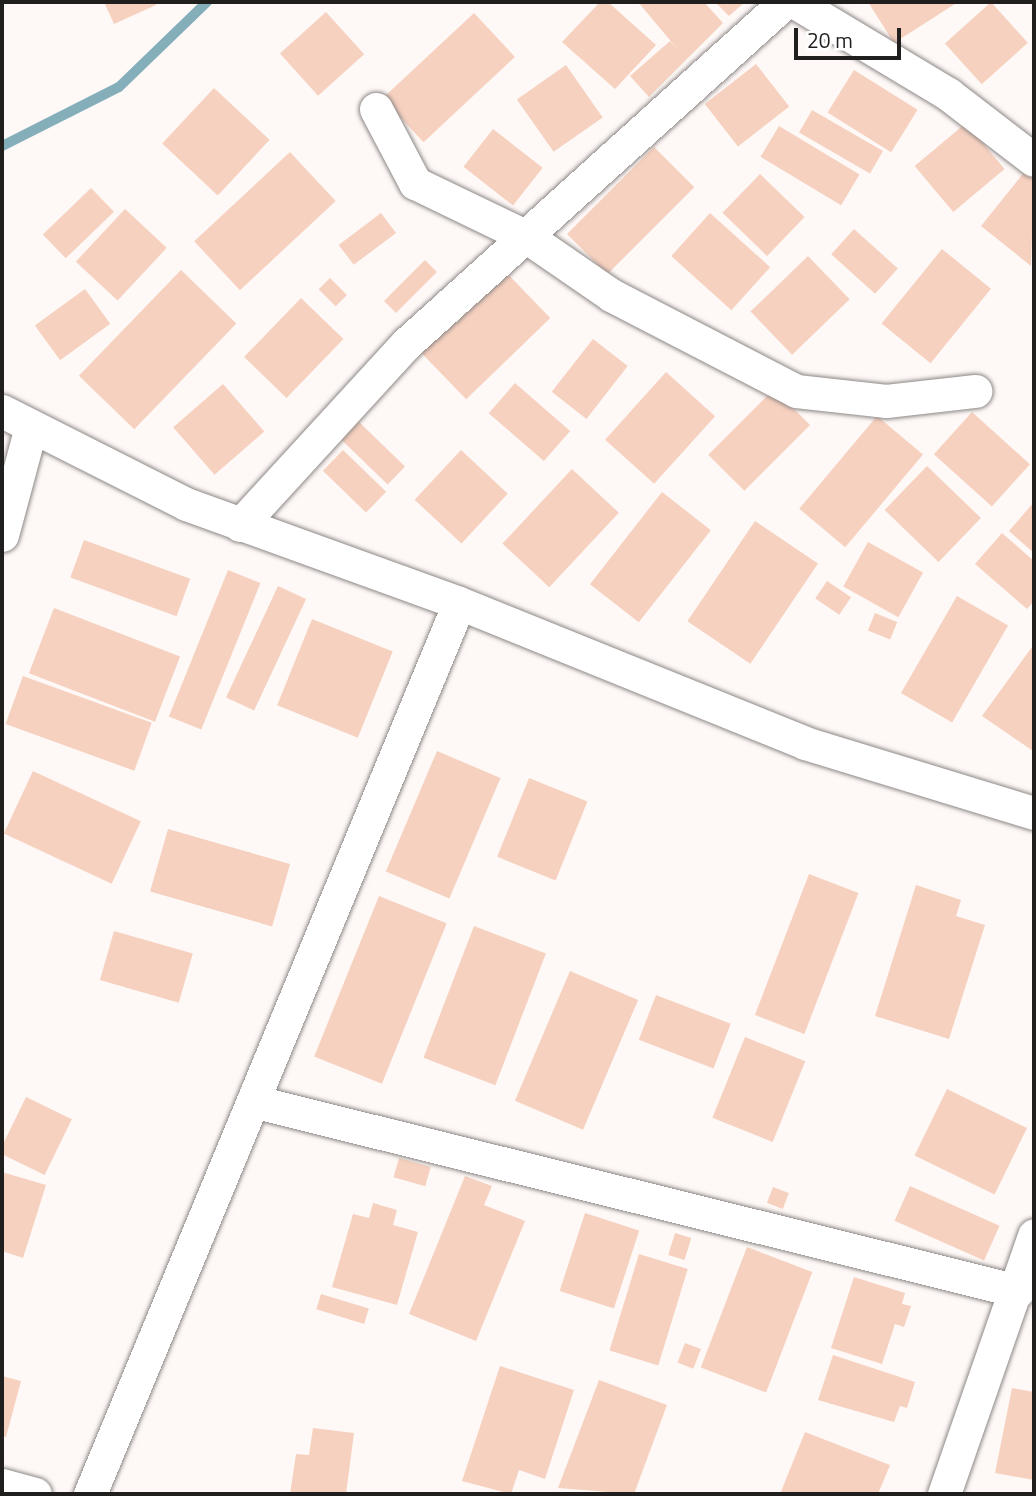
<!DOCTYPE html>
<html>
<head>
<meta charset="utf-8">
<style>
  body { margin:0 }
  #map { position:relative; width:1036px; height:1496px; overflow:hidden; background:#fef9f7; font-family:"Titillium Web",sans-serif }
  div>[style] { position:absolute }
  .stream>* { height:10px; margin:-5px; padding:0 5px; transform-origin:5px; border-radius:5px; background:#83aeba }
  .building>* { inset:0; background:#f7d1bf; transform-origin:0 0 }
  .roads { filter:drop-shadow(0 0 2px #8d8886) drop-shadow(0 0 2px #8d8886) }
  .street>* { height:33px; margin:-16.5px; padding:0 16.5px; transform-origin:16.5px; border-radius:16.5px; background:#fff }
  span { translate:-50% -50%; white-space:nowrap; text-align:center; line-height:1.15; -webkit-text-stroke:5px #fff; paint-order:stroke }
  .frame { position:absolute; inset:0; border:4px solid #211f1e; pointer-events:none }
  .scale { position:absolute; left:794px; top:28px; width:107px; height:32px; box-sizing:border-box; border:4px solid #211f1e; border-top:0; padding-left:9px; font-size:21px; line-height:24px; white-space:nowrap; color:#211f1e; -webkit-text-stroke:5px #fff; paint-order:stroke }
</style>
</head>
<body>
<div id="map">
  <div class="stream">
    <div style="left:2px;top:146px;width:131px;rotate:-26.8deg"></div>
    <div style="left:119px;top:87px;width:122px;rotate:-44deg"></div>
  </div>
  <div class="building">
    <div style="clip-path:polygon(104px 2px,155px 2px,156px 5px,114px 24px)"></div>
    <div style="clip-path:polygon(600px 2px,608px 2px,656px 45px,615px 89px,562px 42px)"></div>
    <div style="clip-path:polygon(638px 2px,704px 2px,723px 23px,649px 97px,630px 76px,670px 41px,679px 51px)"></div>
    <div style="clip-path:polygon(715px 2px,745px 2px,729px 16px)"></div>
    <div style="clip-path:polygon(868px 2px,958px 2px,894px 43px)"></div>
    <div style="left:991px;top:2px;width:55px;height:62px;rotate:48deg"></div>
    <div style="left:326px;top:12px;width:57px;height:62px;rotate:48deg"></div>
    <div style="left:474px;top:13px;width:60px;height:125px;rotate:47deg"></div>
    <div style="left:756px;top:64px;width:54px;height:65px;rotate:52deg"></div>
    <div style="left:566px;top:65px;width:64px;height:60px;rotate:55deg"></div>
    <div style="left:854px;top:70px;width:75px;height:50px;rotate:32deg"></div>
    <div style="left:214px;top:88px;width:76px;height:76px;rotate:43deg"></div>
    <div style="left:812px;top:110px;width:82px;height:26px;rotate:30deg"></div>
    <div style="left:966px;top:123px;width:60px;height:67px;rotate:50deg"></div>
    <div style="left:779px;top:126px;width:94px;height:36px;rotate:31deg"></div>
    <div style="left:493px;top:129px;width:63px;height:48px;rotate:38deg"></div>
    <div style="left:654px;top:147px;width:57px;height:123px;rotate:45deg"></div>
    <div style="left:290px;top:152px;width:67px;height:131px;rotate:47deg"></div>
    <div style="clip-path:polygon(1030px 165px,1034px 169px,1031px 266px,981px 226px)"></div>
    <div style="left:760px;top:174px;width:62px;height:54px;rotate:44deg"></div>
    <div style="left:91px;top:188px;width:33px;height:67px;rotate:46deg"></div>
    <div style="left:125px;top:209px;width:57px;height:72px;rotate:43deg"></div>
    <div style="left:381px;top:213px;width:25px;height:53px;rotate:53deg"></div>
    <div style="left:710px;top:213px;width:81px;height:58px;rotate:42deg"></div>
    <div style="left:854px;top:229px;width:59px;height:34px;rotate:42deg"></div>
    <div style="left:942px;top:249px;width:63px;height:96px;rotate:39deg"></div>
    <div style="left:808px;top:256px;width:60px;height:80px;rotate:46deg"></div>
    <div style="left:425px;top:260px;width:17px;height:58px;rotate:45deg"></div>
    <div style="left:501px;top:267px;width:71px;height:117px;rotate:46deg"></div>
    <div style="left:181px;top:270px;width:77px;height:147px;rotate:44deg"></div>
    <div style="left:330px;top:278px;width:24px;height:16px;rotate:45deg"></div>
    <div style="left:85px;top:289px;width:43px;height:62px;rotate:54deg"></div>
    <div style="left:301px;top:298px;width:59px;height:82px;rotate:44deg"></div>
    <div style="left:593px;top:339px;width:44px;height:67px;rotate:38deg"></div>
    <div style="left:666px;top:372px;width:66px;height:91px;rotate:42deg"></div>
    <div style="left:515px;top:383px;width:73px;height:40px;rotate:41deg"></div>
    <div style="left:223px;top:384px;width:63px;height:66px;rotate:49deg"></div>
    <div style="left:774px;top:389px;width:51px;height:93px;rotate:45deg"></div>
    <div style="left:972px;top:412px;width:78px;height:57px;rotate:42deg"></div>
    <div style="left:877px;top:416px;width:60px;height:121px;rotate:40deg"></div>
    <div style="left:359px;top:422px;width:64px;height:25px;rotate:44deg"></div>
    <div style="left:343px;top:450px;width:60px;height:29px;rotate:44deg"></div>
    <div style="left:461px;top:450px;width:64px;height:68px;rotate:43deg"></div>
    <div style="left:927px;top:466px;width:75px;height:61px;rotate:44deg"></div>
    <div style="left:572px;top:469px;width:64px;height:102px;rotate:43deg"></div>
    <div style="left:662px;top:492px;width:62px;height:117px;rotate:38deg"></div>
    <div style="clip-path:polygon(1034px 502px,1034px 553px,1009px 531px)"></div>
    <div style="left:755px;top:521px;width:76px;height:121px;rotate:34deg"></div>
    <div style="clip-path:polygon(1002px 533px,1034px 561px,1034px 601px,1027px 609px,975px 564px)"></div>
    <div style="left:84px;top:540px;width:113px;height:40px;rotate:20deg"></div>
    <div style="left:868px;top:542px;width:63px;height:51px;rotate:29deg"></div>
    <div style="left:228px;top:570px;width:35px;height:158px;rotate:22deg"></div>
    <div style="left:827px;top:581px;width:29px;height:21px;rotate:34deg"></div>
    <div style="left:278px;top:586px;width:31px;height:123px;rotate:25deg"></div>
    <div style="left:957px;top:596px;width:59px;height:112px;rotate:30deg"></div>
    <div style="left:54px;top:608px;width:135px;height:70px;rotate:21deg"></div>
    <div style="left:875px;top:613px;width:24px;height:19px;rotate:22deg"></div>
    <div style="left:312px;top:619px;width:87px;height:93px;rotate:22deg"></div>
    <div style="clip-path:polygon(1032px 647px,1034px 648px,1033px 751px,982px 716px)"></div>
    <div style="left:23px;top:676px;width:137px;height:51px;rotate:20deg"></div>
    <div style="left:437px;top:751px;width:69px;height:131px;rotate:23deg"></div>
    <div style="left:33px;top:771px;width:119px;height:69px;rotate:25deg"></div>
    <div style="left:529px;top:778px;width:63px;height:85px;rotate:22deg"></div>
    <div style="left:168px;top:829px;width:127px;height:65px;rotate:16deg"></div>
    <div style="left:809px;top:874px;width:53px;height:151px;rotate:21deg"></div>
    <div style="clip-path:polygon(916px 885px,961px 900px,956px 916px,985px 925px,949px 1039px,875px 1016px)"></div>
    <div style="left:379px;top:896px;width:73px;height:173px;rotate:22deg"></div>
    <div style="left:474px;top:926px;width:77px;height:141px;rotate:21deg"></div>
    <div style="left:114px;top:931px;width:82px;height:51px;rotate:16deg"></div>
    <div style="left:570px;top:971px;width:74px;height:141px;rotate:23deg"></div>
    <div style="left:656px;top:995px;width:80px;height:48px;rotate:21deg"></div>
    <div style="left:745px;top:1037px;width:65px;height:87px;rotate:22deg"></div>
    <div style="left:947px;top:1089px;width:89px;height:74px;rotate:26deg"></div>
    <div style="left:26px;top:1097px;width:51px;height:62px;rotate:26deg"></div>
    <div style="left:399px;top:1158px;width:33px;height:20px;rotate:16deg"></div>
    <div style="clip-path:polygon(2px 1172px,46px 1185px,23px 1258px,2px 1251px)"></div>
    <div style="clip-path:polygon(465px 1176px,492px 1186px,484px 1205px,525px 1221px,476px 1341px,409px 1314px)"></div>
    <div style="left:910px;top:1186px;width:98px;height:38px;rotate:24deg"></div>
    <div style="left:773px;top:1187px;width:17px;height:17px;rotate:21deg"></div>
    <div style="clip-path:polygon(373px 1203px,397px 1210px,393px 1225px,418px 1232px,397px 1305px,332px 1287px,353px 1214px,369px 1218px)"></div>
    <div style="left:585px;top:1213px;width:57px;height:82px;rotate:18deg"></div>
    <div style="left:675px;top:1233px;width:17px;height:23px;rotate:17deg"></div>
    <div style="left:747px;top:1247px;width:70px;height:129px;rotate:21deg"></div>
    <div style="left:639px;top:1254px;width:51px;height:101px;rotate:17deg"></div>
    <div style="clip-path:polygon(854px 1277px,905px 1293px,902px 1304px,911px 1306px,904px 1327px,895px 1324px,882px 1364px,831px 1348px)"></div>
    <div style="left:321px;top:1294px;width:50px;height:16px;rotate:17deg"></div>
    <div style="left:685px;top:1343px;width:17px;height:21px;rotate:21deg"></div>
    <div style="clip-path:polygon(833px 1355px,915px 1382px,907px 1408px,900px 1406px,894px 1422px,818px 1400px)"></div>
    <div style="clip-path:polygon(500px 1366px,574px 1390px,545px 1479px,519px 1470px,511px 1494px,462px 1481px)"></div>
    <div style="clip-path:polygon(2px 1376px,21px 1381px,6px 1437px,2px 1436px)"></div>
    <div style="clip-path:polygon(599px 1380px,667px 1405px,634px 1494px,558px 1488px)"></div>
    <div style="clip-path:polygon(1012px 1388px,1034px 1392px,1034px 1480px,995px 1473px)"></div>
    <div style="clip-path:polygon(313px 1428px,354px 1433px,346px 1494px,290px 1494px,296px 1454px,309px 1455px)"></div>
    <div style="clip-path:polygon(805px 1432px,890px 1465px,878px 1494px,780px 1494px)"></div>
  </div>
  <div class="roads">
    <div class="street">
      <div style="left:795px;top:2px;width:179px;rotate:31deg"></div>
      <div style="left:948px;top:94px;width:108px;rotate:37.5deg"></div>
      <div style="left:376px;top:109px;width:84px;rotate:62.2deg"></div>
      <div style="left:415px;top:183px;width:124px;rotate:25.7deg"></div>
      <div style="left:527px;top:237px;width:102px;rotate:34.6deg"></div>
      <div style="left:611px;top:295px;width:208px;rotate:27.4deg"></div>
      <div style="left:796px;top:391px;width:91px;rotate:6.3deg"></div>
      <div style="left:886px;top:401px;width:90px;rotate:-6.4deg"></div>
      <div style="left:2px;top:411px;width:206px;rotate:26.8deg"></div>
      <div style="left:186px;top:504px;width:290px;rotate:19.9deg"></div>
      <div style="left:459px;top:603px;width:373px;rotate:22deg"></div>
      <div style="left:805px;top:743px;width:239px;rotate:17deg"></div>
      <div style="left:240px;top:525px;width:247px;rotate:-47.5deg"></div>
      <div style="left:407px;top:343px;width:509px;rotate:-42.05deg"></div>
      <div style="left:2px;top:535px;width:112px;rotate:-75deg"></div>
      <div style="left:256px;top:1102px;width:785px;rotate:13.93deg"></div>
      <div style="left:2px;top:1485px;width:34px;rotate:15deg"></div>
      <div style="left:90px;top:1494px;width:964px;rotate:-67.5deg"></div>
      <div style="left:944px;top:1494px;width:274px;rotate:-70.8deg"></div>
    </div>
  </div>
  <div class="frame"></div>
  <div class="scale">20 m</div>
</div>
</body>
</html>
